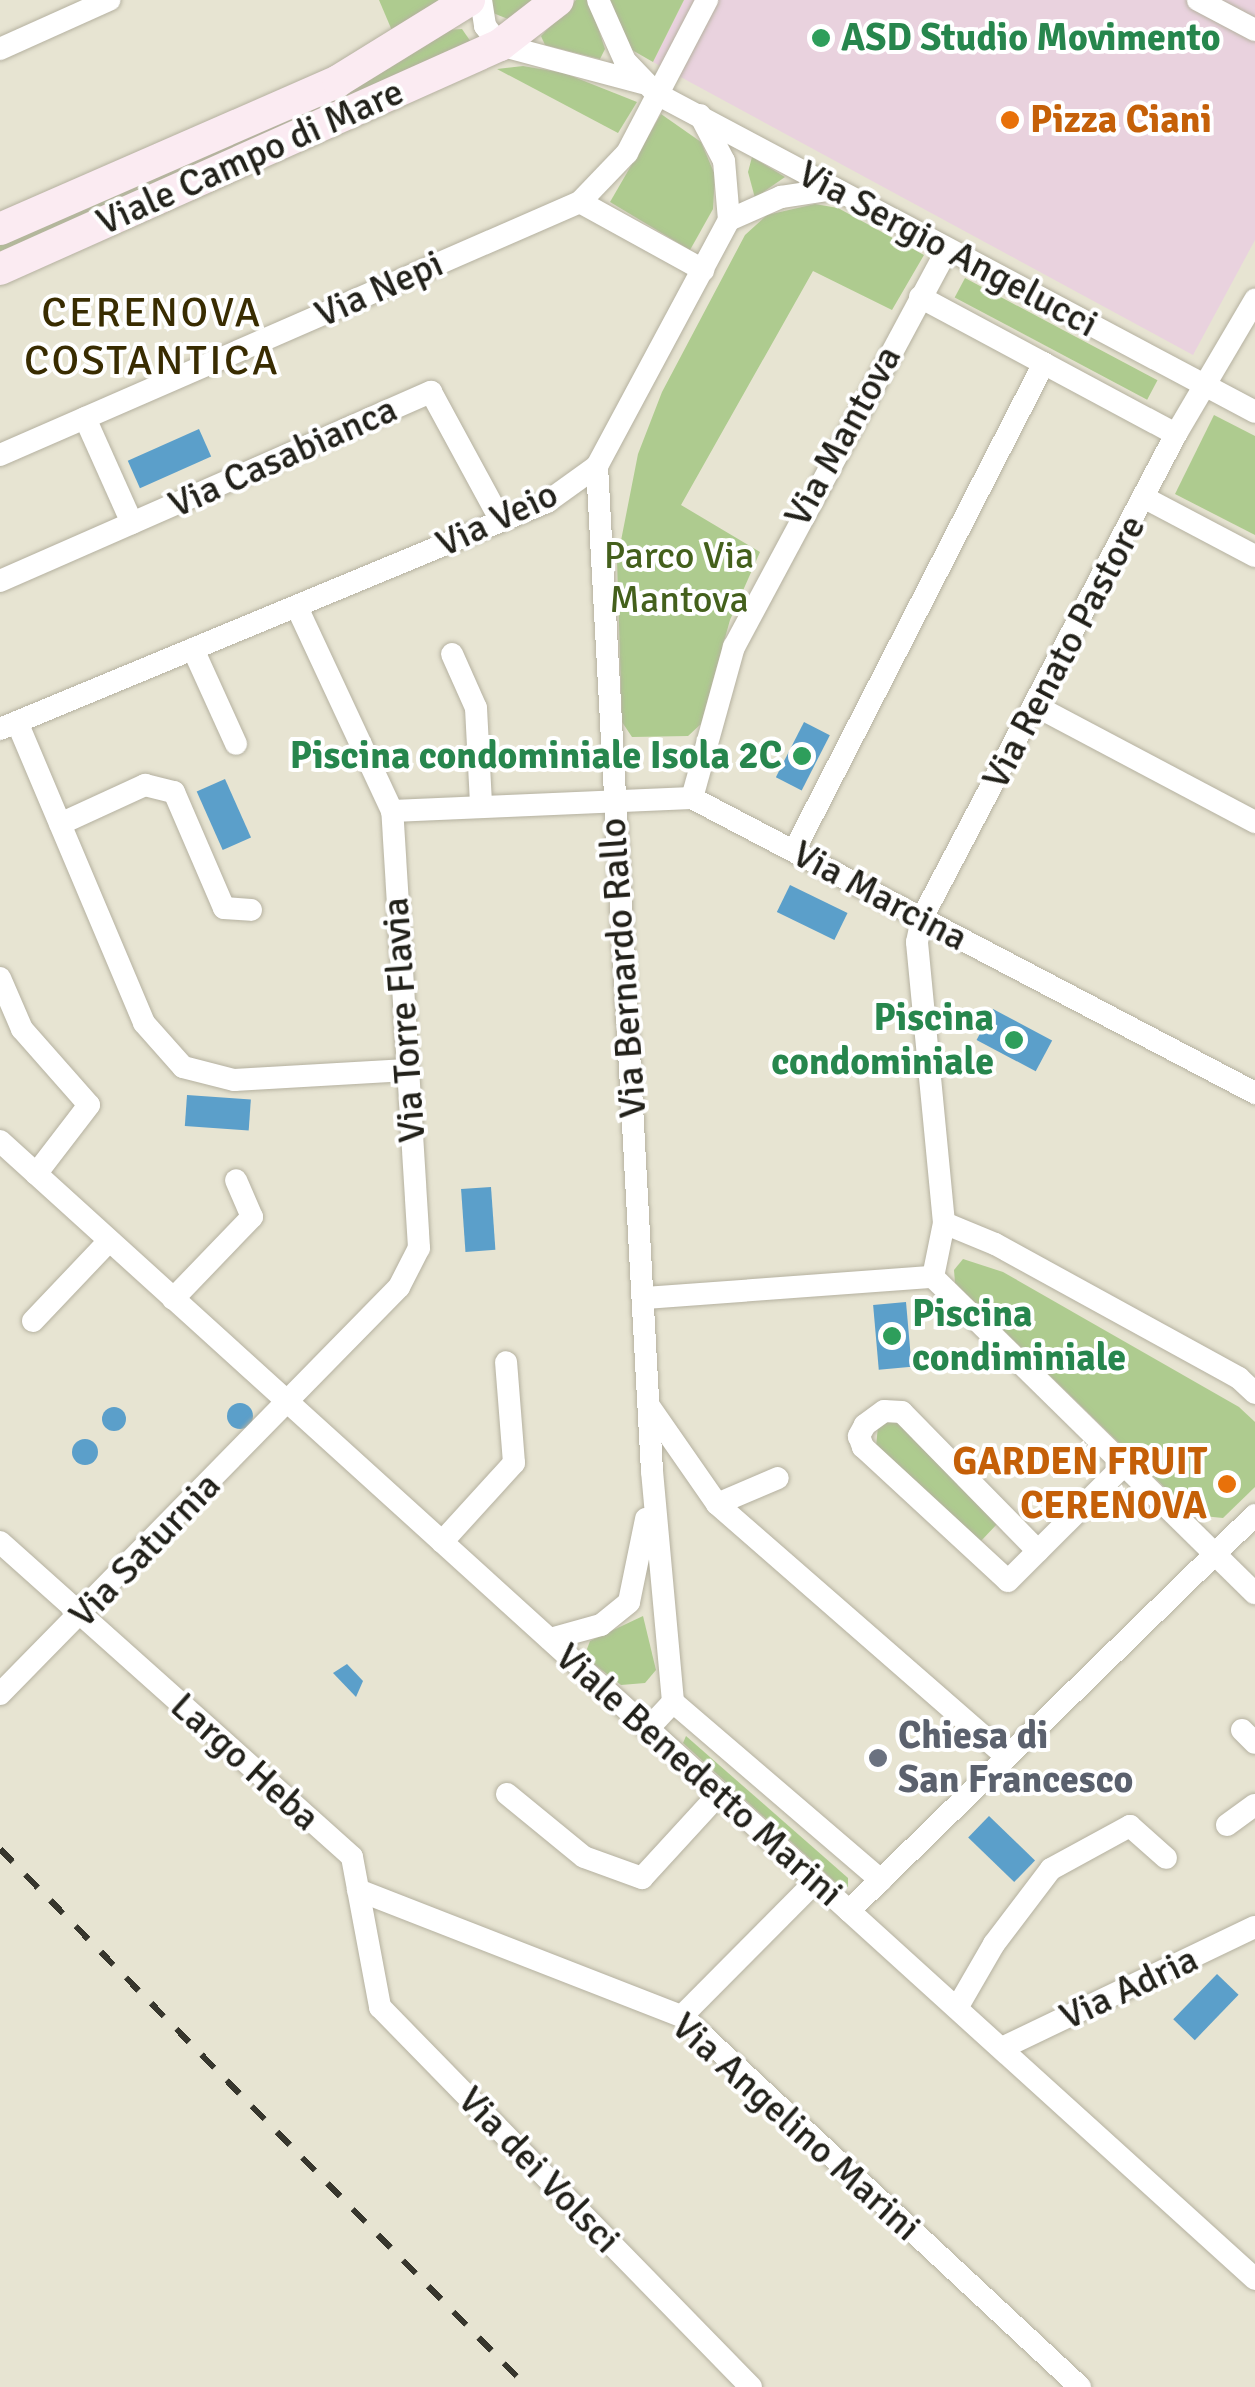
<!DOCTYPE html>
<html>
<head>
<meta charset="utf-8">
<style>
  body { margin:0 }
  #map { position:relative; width:1255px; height:2387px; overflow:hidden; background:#e7e4d2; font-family:Signika,sans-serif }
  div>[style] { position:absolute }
  .commercial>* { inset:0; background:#e9d2de }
  .green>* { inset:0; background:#aecb8f; transform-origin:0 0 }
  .water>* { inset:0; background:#5b9fca; transform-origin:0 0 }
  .round { border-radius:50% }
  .roads { filter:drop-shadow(0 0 2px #b5b1a0) drop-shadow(0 0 2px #b5b1a0) }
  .street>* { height:22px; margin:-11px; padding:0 11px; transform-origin:11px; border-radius:11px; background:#fff }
  .secondary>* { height:32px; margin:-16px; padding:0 16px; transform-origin:16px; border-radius:16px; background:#fbebf2 }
  .rail>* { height:6px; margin-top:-3px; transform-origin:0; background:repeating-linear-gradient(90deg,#37362d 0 18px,transparent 0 36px) }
  .dots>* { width:28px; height:28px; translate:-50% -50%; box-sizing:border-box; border:5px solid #fff; border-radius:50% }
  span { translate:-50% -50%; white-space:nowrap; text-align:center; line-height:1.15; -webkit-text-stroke:8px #fff; paint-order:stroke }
  .leisure-label { font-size:38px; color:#27864d; font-weight:700 }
  .left { translate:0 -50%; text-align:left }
  .right { translate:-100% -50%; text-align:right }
  .food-label { font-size:38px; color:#c56008; font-weight:700 }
  .street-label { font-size:38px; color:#22211a }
  .park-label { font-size:38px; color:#44601c }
  .worship-label { font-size:38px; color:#5b616d; font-weight:700 }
  .quarter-label { font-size:42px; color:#392c01; letter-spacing:2.5px }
</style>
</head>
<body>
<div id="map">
  <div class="commercial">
    <div style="clip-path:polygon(684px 0,1255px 0,1255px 240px,1193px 355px,653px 62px)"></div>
  </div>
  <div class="green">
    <div style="clip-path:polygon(379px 0,452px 0,396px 40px)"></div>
    <div style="clip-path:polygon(491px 0,535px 0,508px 19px,493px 13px)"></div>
    <div style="clip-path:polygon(576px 0,589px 0,605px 49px,600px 59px,545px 45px,541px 36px)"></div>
    <div style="clip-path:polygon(609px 0,684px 0,653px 62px,632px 50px)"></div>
    <div style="clip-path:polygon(462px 29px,471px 42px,0 260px,0 238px,447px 30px)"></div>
    <div style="clip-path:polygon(523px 66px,564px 73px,637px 102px,618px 133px,497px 69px)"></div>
    <div style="clip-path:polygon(661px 114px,701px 142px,715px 175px,713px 209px,690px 250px,610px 202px)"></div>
    <div style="clip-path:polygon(752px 157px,785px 177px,755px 198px,748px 172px)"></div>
    <div style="clip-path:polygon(815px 204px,838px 208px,924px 255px,892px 310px,813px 271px,681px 505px,760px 552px,730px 620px,701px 724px,688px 736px,632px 737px,622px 722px,617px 561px,638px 454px,662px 392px,745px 235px,767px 215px)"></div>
    <div style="left:965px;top:278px;width:218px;height:22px;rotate:28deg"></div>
    <div style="clip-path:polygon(1214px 415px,1255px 436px,1255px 535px,1175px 494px)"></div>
    <div style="clip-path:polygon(963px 1259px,1003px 1272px,1239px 1407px,1255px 1422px,1255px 1487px,1223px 1518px,1193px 1515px,955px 1283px,954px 1270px)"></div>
    <div style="clip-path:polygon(886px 1420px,899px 1420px,998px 1523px,980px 1542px,876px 1447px,878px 1426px)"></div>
    <div style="clip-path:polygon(643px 1616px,656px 1670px,645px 1683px,621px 1685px,594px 1664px,587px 1649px,590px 1641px)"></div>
    <div style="clip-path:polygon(686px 1736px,848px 1878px,848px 1887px,843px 1889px,683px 1743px)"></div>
  </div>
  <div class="water">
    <div style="left:199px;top:429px;width:30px;height:78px;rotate:66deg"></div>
    <div style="left:804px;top:722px;width:29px;height:62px;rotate:27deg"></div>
    <div style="left:225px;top:779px;width:64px;height:31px;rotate:66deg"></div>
    <div style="left:790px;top:885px;width:64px;height:30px;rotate:26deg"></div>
    <div style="left:993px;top:1009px;width:67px;height:35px;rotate:28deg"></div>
    <div style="left:187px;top:1095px;width:64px;height:31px;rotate:4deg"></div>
    <div style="left:491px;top:1187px;width:63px;height:30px;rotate:86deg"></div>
    <div style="left:906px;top:1302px;width:65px;height:33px;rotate:85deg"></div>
    <div class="round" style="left:227px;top:1403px;width:26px;height:26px"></div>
    <div class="round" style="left:102px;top:1407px;width:24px;height:24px"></div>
    <div class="round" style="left:72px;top:1439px;width:26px;height:26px"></div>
    <div style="clip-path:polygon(347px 1664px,363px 1681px,356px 1697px,333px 1673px)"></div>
    <div style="left:989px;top:1816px;width:64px;height:30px;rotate:44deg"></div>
    <div style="left:1217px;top:1974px;width:30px;height:63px;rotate:44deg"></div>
  </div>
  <div class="roads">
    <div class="street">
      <div style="left:481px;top:0;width:26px;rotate:81deg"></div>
      <div style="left:485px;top:26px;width:24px;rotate:52deg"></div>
      <div style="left:500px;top:45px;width:148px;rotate:14.9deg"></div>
      <div style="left:598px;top:0;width:67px;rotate:66.1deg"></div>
      <div style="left:625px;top:61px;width:46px;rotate:45.9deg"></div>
      <div style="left:657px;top:94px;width:677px;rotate:28deg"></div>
      <div style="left:1198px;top:0;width:64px;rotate:27.8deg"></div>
      <div style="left:0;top:49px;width:120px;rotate:-24.2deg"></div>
      <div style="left:580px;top:202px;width:141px;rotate:28.9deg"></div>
      <div style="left:729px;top:220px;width:57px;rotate:-23.9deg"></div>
      <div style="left:781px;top:197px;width:54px;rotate:-8.6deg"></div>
      <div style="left:920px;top:297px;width:290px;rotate:28.2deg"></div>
      <div style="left:85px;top:418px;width:115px;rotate:65.9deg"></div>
      <div style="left:0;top:455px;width:633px;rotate:-23.57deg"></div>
      <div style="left:580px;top:202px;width:68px;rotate:-46.2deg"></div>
      <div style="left:627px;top:153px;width:173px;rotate:-62.4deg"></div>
      <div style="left:597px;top:466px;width:1007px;rotate:86.87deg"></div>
      <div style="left:652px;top:1471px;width:232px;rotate:84.8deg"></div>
      <div style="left:673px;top:1702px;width:37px;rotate:133deg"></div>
      <div style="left:1145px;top:498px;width:124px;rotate:27.8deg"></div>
      <div style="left:0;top:581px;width:471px;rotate:-23.7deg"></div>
      <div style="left:431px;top:392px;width:147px;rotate:61.5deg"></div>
      <div style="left:193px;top:649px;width:104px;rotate:65.6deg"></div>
      <div style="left:452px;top:654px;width:59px;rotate:66deg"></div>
      <div style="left:476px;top:708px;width:97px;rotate:87deg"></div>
      <div style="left:1036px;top:706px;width:248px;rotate:27.9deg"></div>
      <div style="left:17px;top:722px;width:327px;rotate:67.1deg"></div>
      <div style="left:144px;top:1023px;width:59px;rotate:48.4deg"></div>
      <div style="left:183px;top:1067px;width:53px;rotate:14.3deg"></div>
      <div style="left:234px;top:1080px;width:173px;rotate:-3.3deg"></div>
      <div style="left:0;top:729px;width:592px;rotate:-22.54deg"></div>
      <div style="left:547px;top:502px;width:62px;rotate:-35.8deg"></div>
      <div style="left:597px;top:466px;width:279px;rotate:-61.8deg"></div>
      <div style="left:729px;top:220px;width:59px;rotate:-94.8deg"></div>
      <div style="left:724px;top:161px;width:52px;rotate:-117.6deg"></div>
      <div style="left:692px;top:798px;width:157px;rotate:-74.5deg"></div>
      <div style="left:734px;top:647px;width:451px;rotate:-61.8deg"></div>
      <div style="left:392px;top:811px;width:300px;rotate:-2.5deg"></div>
      <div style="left:692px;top:798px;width:636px;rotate:27.65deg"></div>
      <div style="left:60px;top:824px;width:94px;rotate:-24.6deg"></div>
      <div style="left:145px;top:785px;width:30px;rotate:14deg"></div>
      <div style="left:174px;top:792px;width:126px;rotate:66.7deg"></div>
      <div style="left:224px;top:908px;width:27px;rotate:4deg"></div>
      <div style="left:794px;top:851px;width:548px;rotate:-62.87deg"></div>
      <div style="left:0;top:978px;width:56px;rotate:66.7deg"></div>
      <div style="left:22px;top:1029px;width:101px;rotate:48.6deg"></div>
      <div style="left:89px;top:1105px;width:87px;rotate:127.5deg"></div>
      <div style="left:0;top:1141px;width:1694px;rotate:42.2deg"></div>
      <div style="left:944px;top:1223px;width:282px;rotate:-95.5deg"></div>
      <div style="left:917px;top:942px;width:25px;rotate:-78deg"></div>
      <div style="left:922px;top:918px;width:547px;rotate:-62.31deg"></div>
      <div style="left:1176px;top:434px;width:156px;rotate:-59.5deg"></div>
      <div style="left:645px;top:1298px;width:289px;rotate:-4.2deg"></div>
      <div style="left:173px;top:1299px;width:114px;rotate:-46.1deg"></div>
      <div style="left:252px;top:1217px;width:40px;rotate:-113.4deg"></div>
      <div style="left:33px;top:1321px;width:110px;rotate:-46.5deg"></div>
      <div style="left:1255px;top:1393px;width:22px;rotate:-137deg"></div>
      <div style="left:1239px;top:1378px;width:278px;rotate:-151.2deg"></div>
      <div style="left:995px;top:1244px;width:55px;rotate:-157.6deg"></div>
      <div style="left:944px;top:1223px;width:55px;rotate:101.5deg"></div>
      <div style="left:933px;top:1277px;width:451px;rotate:44.5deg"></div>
      <div style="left:649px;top:1406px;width:119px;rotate:55.2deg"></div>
      <div style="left:717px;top:1504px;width:382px;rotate:41.1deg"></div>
      <div style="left:717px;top:1504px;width:66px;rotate:-23.1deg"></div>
      <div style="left:0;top:1542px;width:472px;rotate:41.8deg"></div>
      <div style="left:352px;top:1857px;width:153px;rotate:79.4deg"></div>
      <div style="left:380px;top:2007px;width:531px;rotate:45.69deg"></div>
      <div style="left:442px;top:1542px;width:107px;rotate:-47.7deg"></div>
      <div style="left:514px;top:1463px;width:101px;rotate:-94.5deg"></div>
      <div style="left:1038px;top:1551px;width:194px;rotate:-134.4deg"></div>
      <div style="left:902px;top:1412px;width:18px;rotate:-177deg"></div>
      <div style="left:884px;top:1411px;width:24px;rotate:144deg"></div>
      <div style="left:865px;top:1425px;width:13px;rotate:119deg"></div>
      <div style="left:859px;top:1436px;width:12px;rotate:70deg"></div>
      <div style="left:863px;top:1447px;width:197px;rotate:42.7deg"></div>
      <div style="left:1008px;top:1581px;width:163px;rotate:-45deg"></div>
      <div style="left:550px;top:1639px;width:53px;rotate:-15.4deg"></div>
      <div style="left:601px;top:1625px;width:36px;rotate:-39deg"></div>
      <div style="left:629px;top:1602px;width:85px;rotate:-78.4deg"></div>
      <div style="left:0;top:1694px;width:570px;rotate:-45.57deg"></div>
      <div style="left:399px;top:1287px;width:44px;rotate:-62.9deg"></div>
      <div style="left:419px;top:1248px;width:438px;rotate:-93.5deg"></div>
      <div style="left:392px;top:811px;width:225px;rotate:-115deg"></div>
      <div style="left:673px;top:1702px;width:274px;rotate:40.6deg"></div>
      <div style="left:1242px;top:1730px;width:18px;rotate:45deg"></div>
      <div style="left:507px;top:1794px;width:99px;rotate:39.3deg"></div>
      <div style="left:584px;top:1857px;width:62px;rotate:19.9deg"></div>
      <div style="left:642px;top:1878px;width:114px;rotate:-47.5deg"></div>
      <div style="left:1227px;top:1825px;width:34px;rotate:-36deg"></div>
      <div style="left:358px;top:1890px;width:348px;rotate:21.3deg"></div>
      <div style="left:682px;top:2016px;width:544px;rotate:42.99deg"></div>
      <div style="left:849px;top:1911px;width:567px;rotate:-44.29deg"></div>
      <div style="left:957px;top:2008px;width:74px;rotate:-60deg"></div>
      <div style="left:994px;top:1944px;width:94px;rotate:-52.8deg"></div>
      <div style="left:1051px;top:1869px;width:90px;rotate:-28.6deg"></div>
      <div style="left:1130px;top:1826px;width:48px;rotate:41.6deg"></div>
      <div style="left:682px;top:2016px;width:189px;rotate:-45.2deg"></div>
      <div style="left:1002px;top:2048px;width:280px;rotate:-25.6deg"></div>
    </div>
    <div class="secondary">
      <div style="left:0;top:229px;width:369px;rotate:-23.6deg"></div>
      <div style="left:338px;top:81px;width:154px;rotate:-31.7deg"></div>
      <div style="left:0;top:269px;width:548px;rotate:-24.13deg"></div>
      <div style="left:500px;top:45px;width:73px;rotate:-37.8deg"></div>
    </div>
  </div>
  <div class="rail">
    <div style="left:0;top:1849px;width:753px;rotate:45.59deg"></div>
  </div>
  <div class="dots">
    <div style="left:821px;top:38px;background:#2e9e5b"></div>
    <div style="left:1010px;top:120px;background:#e8710a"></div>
    <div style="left:802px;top:756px;background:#2e9e5b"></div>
    <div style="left:1014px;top:1040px;background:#2e9e5b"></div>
    <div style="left:892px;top:1336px;background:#2e9e5b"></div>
    <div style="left:1227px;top:1484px;background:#e8710a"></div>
    <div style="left:878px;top:1758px;background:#6b7280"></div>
  </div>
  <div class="leisure-label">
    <span class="left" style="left:841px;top:38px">ASD Studio Movimento</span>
    <span class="right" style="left:782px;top:756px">Piscina condominiale Isola 2C</span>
    <span class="right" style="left:994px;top:1040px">Piscina<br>condominiale</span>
    <span class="left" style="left:912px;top:1336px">Piscina<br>condiminiale</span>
  </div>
  <div class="food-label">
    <span class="left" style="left:1030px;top:120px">Pizza Ciani</span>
    <span class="right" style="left:1207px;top:1484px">GARDEN FRUIT<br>CERENOVA</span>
  </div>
  <div class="street-label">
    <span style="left:250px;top:157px;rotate:-24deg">Viale Campo di Mare</span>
    <span style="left:948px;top:249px;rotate:28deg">Via Sergio Angelucci</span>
    <span style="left:379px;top:289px;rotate:-24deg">Via Nepi</span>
    <span style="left:843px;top:436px;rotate:-61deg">Via Mantova</span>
    <span style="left:283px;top:457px;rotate:-24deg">Via Casabianca</span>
    <span style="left:497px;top:519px;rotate:-25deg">Via Veio</span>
    <span style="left:1064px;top:652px;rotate:-62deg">Via Renato Pastore</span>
    <span style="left:880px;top:896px;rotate:28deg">Via Marcina</span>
    <span style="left:623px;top:968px;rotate:-94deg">Via Bernardo Rallo</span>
    <span style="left:404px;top:1020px;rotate:-94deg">Via Torre Flavia</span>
    <span style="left:145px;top:1550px;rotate:-46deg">Via Saturnia</span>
    <span style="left:245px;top:1762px;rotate:42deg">Largo Heba</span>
    <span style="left:699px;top:1775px;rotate:42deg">Viale Benedetto Marini</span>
    <span style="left:1129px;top:1988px;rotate:-25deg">Via Adria</span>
    <span style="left:796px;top:2127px;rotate:42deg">Via Angelino Marini</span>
    <span style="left:539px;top:2170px;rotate:46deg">Via dei Volsci</span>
  </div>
  <div class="park-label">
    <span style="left:679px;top:578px">Parco Via<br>Mantova</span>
  </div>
  <div class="worship-label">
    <span class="left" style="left:898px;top:1758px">Chiesa di<br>San Francesco</span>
  </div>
  <div class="quarter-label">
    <span style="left:152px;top:337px">CERENOVA<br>COSTANTICA</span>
  </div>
</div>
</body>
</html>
